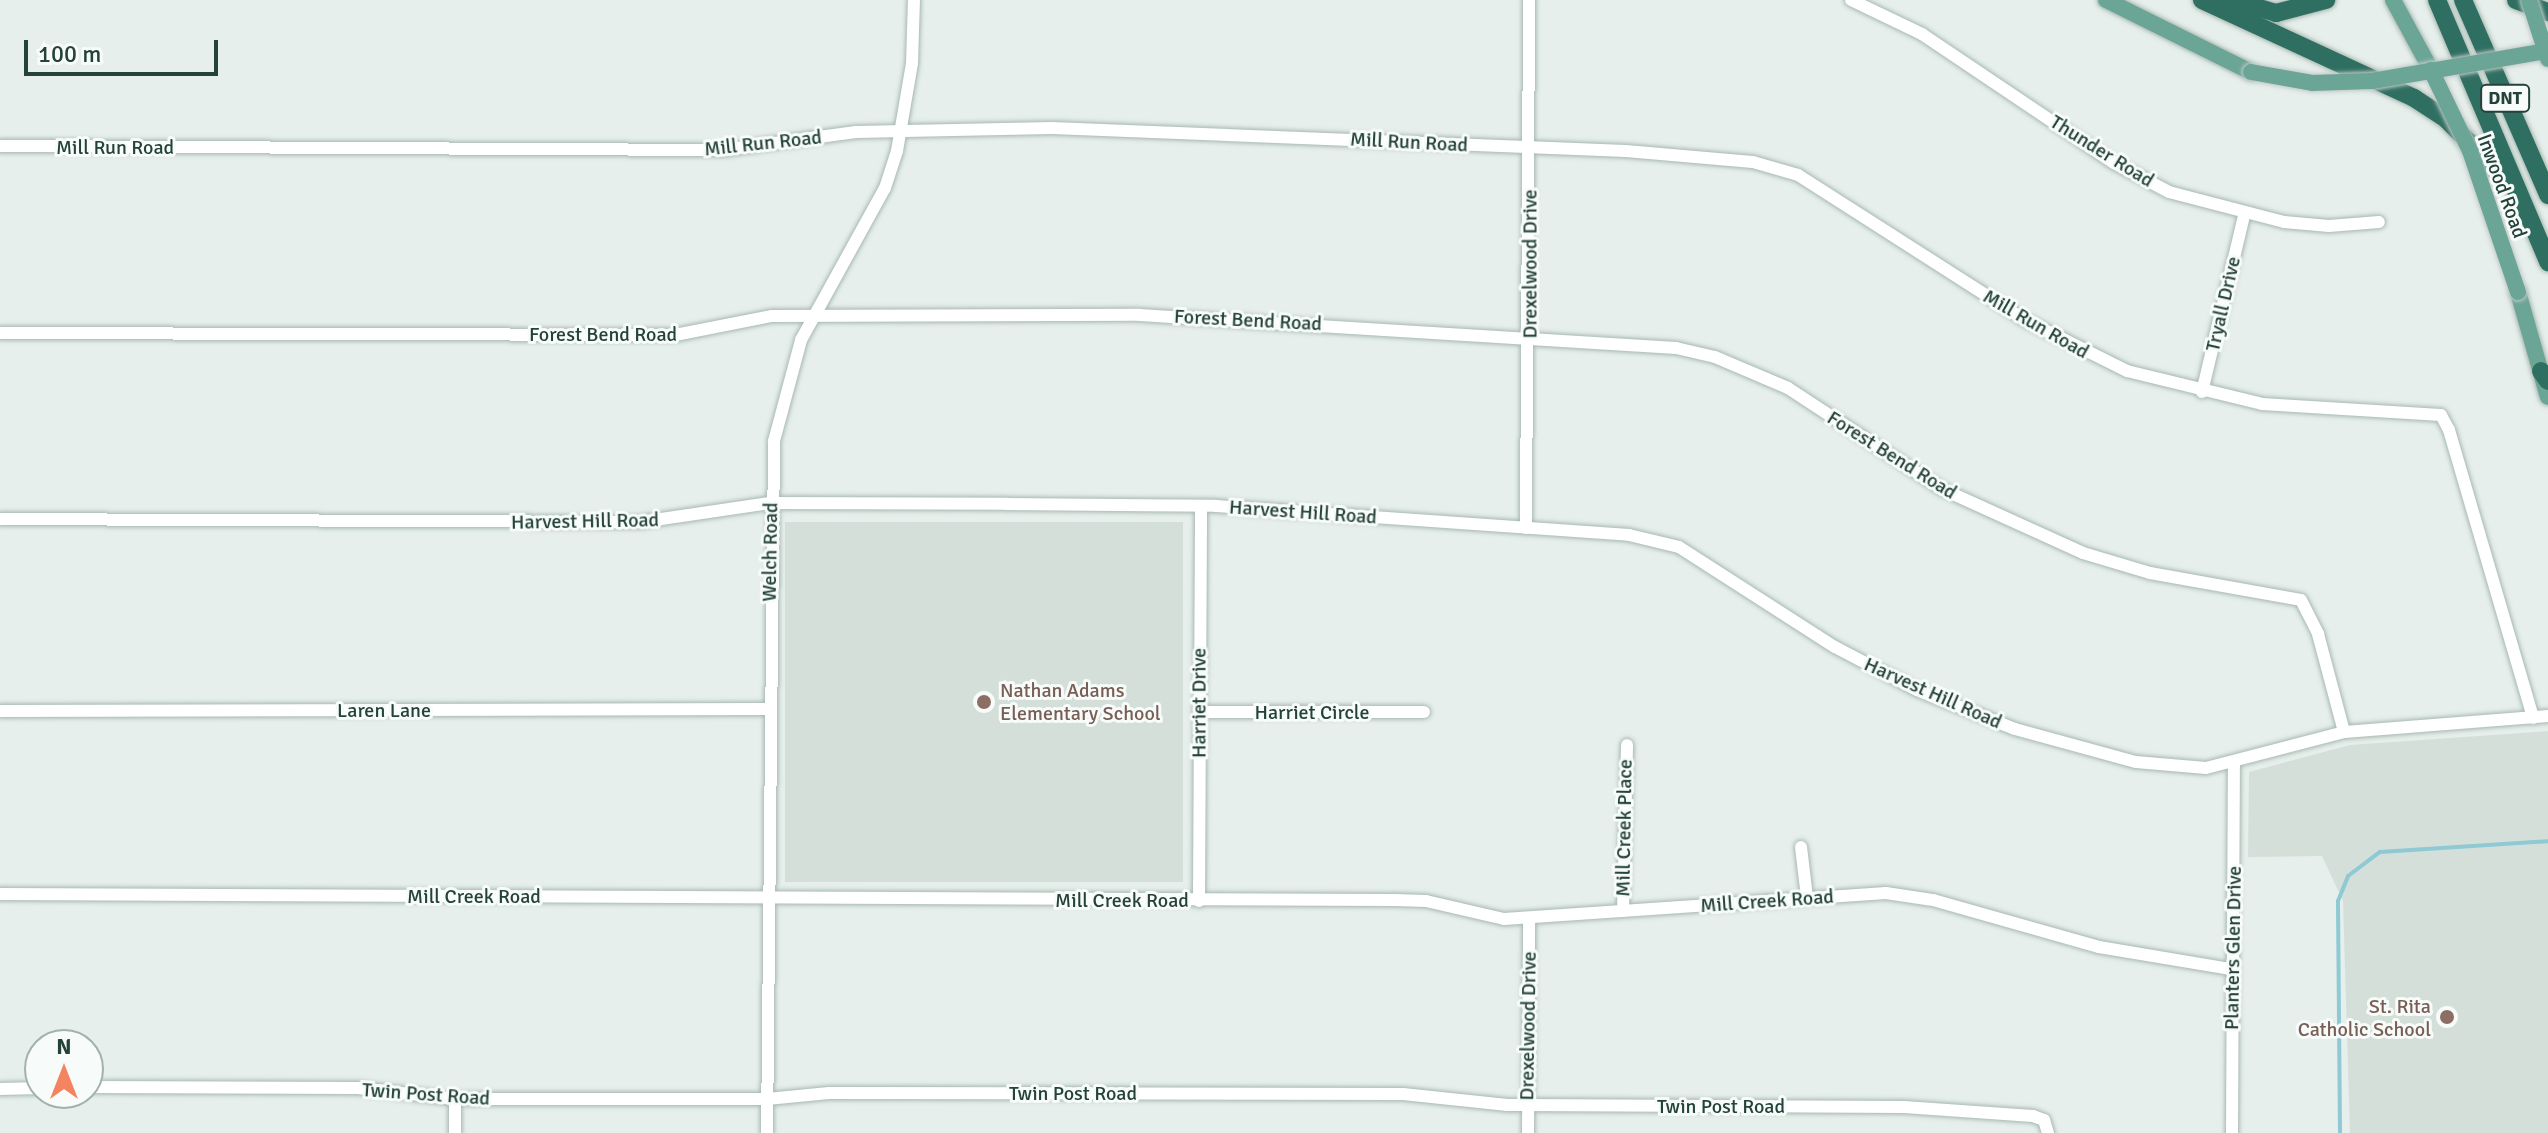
<!DOCTYPE html>
<html>
<head>
<meta charset="utf-8">
<style>
  body { margin:0 }
  #map { position:relative; width:2548px; height:1133px; overflow:hidden; background:#e6efeb; font-family:Signika,sans-serif }
  div>[style] { position:absolute }
  .built>* { inset:0; background:#d4dfda; transform-origin:0 0 }
  .stream>* { height:4px; margin:-2px; padding:0 2px; transform-origin:2px; border-radius:2px; background:#8ec9d4 }
  .roads { filter:drop-shadow(0 0 2px #a8b8b2) drop-shadow(0 0 2px #a8b8b2) }
  .minor>* { height:12px; margin:-6px; padding:0 6px; transform-origin:6px; border-radius:6px; background:#fff }
  .major>* { height:16px; margin:-8px; padding:0 8px; transform-origin:8px; border-radius:8px; background:#6aa596 }
  .highway>* { height:18px; margin:-9px; padding:0 9px; transform-origin:9px; border-radius:9px; background:#2f6f62 }
  .bridges { filter:drop-shadow(0 0 2px #c2cac8) drop-shadow(0 0 2px #c2cac8) }
  .major-bridge>* { height:16px; margin:-8px; padding:0 8px; transform-origin:8px; border-radius:8px; background:#6aa596 }
  .dots>* { width:22px; height:22px; translate:-50% -50%; box-sizing:border-box; border:4px solid #f7fbf9; border-radius:50% }
  span { translate:-50% -50%; white-space:nowrap; text-align:center; line-height:1.15; -webkit-text-stroke:6px #f7fbf9; paint-order:stroke }
  .shield-label span { padding:2px 6px; background:#f7fbf9; border:2px solid; border-radius:6px; -webkit-text-stroke-width:0 }
  .shield-label { font-size:18px; color:#24423a; font-weight:700 }
  .street-label { font-size:20px; color:#24423a }
  .education-label { font-size:20px; color:#785e54 }
  .left { translate:0 -50%; text-align:left }
  .right { translate:-100% -50%; text-align:right }
  .north { position:absolute; left:24px; top:1029px; width:80px; height:80px; box-sizing:border-box; background:#f7fbf9; border:2px solid #a3b1ad; border-radius:50%; rotate:0deg; font-size:22px; font-weight:700; line-height:32px; text-align:center; color:#24423a }
  .north::after { content:''; display:block; margin:auto; width:28px; height:36px; background:#f4845f; clip-path:polygon(50% 0,100% 100%,50% 72%,0 100%) }
  .scale { position:absolute; left:24px; top:40px; width:194px; height:36px; box-sizing:border-box; border:4px solid #24423a; border-top:0; padding-left:10px; font-size:24px; line-height:28px; white-space:nowrap; color:#24423a; -webkit-text-stroke:6px #f7fbf9; paint-order:stroke }
</style>
</head>
<body>
<div id="map">
  <div class="built">
    <div style="left:785px;top:522px;width:398px;height:360px"></div>
    <div style="clip-path:polygon(2548px 731px,2548px 1133px,2350px 1133px,2343px 901px,2322px 856px,2248px 857px,2249px 772px,2350px 745px)"></div>
  </div>
  <div class="stream">
    <div style="left:2340px;top:1133px;width:232px;rotate:-90.5deg"></div>
    <div style="left:2338px;top:901px;width:27px;rotate:-68deg"></div>
    <div style="left:2348px;top:876px;width:40px;rotate:-37deg"></div>
    <div style="left:2380px;top:852px;width:168px;rotate:-3.7deg"></div>
  </div>
  <div class="roads">
    <div class="minor">
      <div style="left:1851px;top:0;width:79px;rotate:25.6deg"></div>
      <div style="left:1922px;top:34px;width:231px;rotate:33.9deg"></div>
      <div style="left:2114px;top:163px;width:62px;rotate:27.8deg"></div>
      <div style="left:2169px;top:192px;width:119px;rotate:14.6deg"></div>
      <div style="left:2284px;top:222px;width:45px;rotate:5.1deg"></div>
      <div style="left:2329px;top:226px;width:50px;rotate:-4.6deg"></div>
      <div style="left:0;top:146px;width:723px;rotate:0.32deg"></div>
      <div style="left:723px;top:150px;width:134px;rotate:-7.7deg"></div>
      <div style="left:856px;top:132px;width:196px;rotate:-1.2deg"></div>
      <div style="left:1052px;top:128px;width:574px;rotate:2.29deg"></div>
      <div style="left:1626px;top:151px;width:127px;rotate:5deg"></div>
      <div style="left:1753px;top:162px;width:47px;rotate:16.1deg"></div>
      <div style="left:1798px;top:175px;width:269px;rotate:32.6deg"></div>
      <div style="left:2025px;top:320px;width:114px;rotate:26.6deg"></div>
      <div style="left:2127px;top:371px;width:139px;rotate:13.7deg"></div>
      <div style="left:2262px;top:404px;width:179px;rotate:3.5deg"></div>
      <div style="left:2441px;top:415px;width:17px;rotate:62deg"></div>
      <div style="left:2449px;top:430px;width:300px;rotate:73.7deg"></div>
      <div style="left:0;top:333px;width:675px;rotate:0.17deg"></div>
      <div style="left:675px;top:335px;width:99px;rotate:-11.1deg"></div>
      <div style="left:772px;top:316px;width:368px;rotate:-0.2deg"></div>
      <div style="left:1140px;top:315px;width:537px;rotate:3.52deg"></div>
      <div style="left:1676px;top:348px;width:40px;rotate:13deg"></div>
      <div style="left:1715px;top:357px;width:79px;rotate:23deg"></div>
      <div style="left:1788px;top:388px;width:184px;rotate:33.3deg"></div>
      <div style="left:1942px;top:489px;width:155px;rotate:24.4deg"></div>
      <div style="left:2083px;top:553px;width:70px;rotate:16.6deg"></div>
      <div style="left:2150px;top:573px;width:153px;rotate:10.1deg"></div>
      <div style="left:2301px;top:600px;width:38px;rotate:63deg"></div>
      <div style="left:2318px;top:634px;width:101px;rotate:75.1deg"></div>
      <div style="left:2202px;top:392px;width:181px;rotate:-76.6deg"></div>
      <div style="left:0;top:519px;width:641px;rotate:0.27deg"></div>
      <div style="left:641px;top:522px;width:130px;rotate:-8.4deg"></div>
      <div style="left:770px;top:503px;width:237px;rotate:0.2deg"></div>
      <div style="left:1007px;top:504px;width:209px;rotate:0.5deg"></div>
      <div style="left:1216px;top:506px;width:414px;rotate:4deg"></div>
      <div style="left:1629px;top:535px;width:51px;rotate:13.5deg"></div>
      <div style="left:1679px;top:547px;width:185px;rotate:32.7deg"></div>
      <div style="left:1835px;top:647px;width:93px;rotate:27.7deg"></div>
      <div style="left:1917px;top:690px;width:105px;rotate:21.7deg"></div>
      <div style="left:2015px;top:729px;width:125px;rotate:15.3deg"></div>
      <div style="left:2136px;top:762px;width:70px;rotate:4.9deg"></div>
      <div style="left:2206px;top:768px;width:143px;rotate:-14.6deg"></div>
      <div style="left:2344px;top:732px;width:205px;rotate:-4.5deg"></div>
      <div style="left:1526px;top:528px;width:528px;rotate:-89.67deg"></div>
      <div style="left:0;top:711px;width:768px;rotate:-0.15deg"></div>
      <div style="left:1199px;top:712px;width:225px"></div>
      <div style="left:1801px;top:847px;width:50px;rotate:83.2deg"></div>
      <div style="left:0;top:894px;width:1395px;rotate:0.25deg"></div>
      <div style="left:1395px;top:900px;width:31px;rotate:2deg"></div>
      <div style="left:1426px;top:901px;width:80px;rotate:13deg"></div>
      <div style="left:1504px;top:919px;width:383px;rotate:-3.9deg"></div>
      <div style="left:1886px;top:893px;width:48px;rotate:8.5deg"></div>
      <div style="left:1933px;top:900px;width:173px;rotate:15.8deg"></div>
      <div style="left:2099px;top:947px;width:134px;rotate:9.5deg"></div>
      <div style="left:1199px;top:901px;width:395px;rotate:-89.7deg"></div>
      <div style="left:1623px;top:911px;width:166px;rotate:-88.6deg"></div>
      <div style="left:88px;top:1087px;width:270px;rotate:0.2deg"></div>
      <div style="left:358px;top:1088px;width:98px;rotate:6.5deg"></div>
      <div style="left:455px;top:1099px;width:312px"></div>
      <div style="left:767px;top:1099px;width:62px;rotate:-5.5deg"></div>
      <div style="left:829px;top:1093px;width:574px;rotate:0.1deg"></div>
      <div style="left:1403px;top:1094px;width:105px;rotate:6deg"></div>
      <div style="left:1507px;top:1105px;width:397px;rotate:0.3deg"></div>
      <div style="left:1904px;top:1107px;width:129px;rotate:4deg"></div>
      <div style="left:2033px;top:1116px;width:12px;rotate:20deg"></div>
      <div style="left:2044px;top:1120px;width:14px;rotate:73deg"></div>
      <div style="left:0;top:1089px;width:40px;rotate:-1.4deg"></div>
      <div style="left:455px;top:1133px;width:34px;rotate:-90deg"></div>
      <div style="left:767px;top:1133px;width:692px;rotate:-89.42deg"></div>
      <div style="left:774px;top:441px;width:105px;rotate:-75deg"></div>
      <div style="left:801px;top:340px;width:174px;rotate:-61.1deg"></div>
      <div style="left:885px;top:188px;width:39px;rotate:-72deg"></div>
      <div style="left:897px;top:151px;width:89px;rotate:-80.3deg"></div>
      <div style="left:912px;top:63px;width:63px;rotate:-88.2deg"></div>
      <div style="left:1528px;top:1133px;width:214px;rotate:-89.7deg"></div>
      <div style="left:2232px;top:1133px;width:369px;rotate:-89.7deg"></div>
    </div>
    <div class="major">
      <div style="left:2106px;top:0;width:162px;rotate:26.4deg"></div>
      <div style="left:2393px;top:0;width:80px;rotate:61.5deg"></div>
      <div style="left:2518px;top:292px;width:109px;rotate:74.1deg"></div>
    </div>
    <div class="highway">
      <div style="left:2202px;top:0;width:234px;rotate:24.8deg"></div>
      <div style="left:2414px;top:98px;width:38px;rotate:33deg"></div>
      <div style="left:2446px;top:119px;width:103px;rotate:45.4deg"></div>
      <div style="left:2233px;top:0;width:45px;rotate:16.8deg"></div>
      <div style="left:2276px;top:13px;width:52px;rotate:-14.6deg"></div>
      <div style="left:2437px;top:0;width:285px;rotate:67deg"></div>
      <div style="left:2463px;top:0;width:213px;rotate:66.4deg"></div>
      <div style="left:2516px;top:0;width:34px;rotate:21deg"></div>
      <div style="left:2541px;top:371px;width:12px;rotate:55deg"></div>
    </div>
  </div>
  <div class="bridges">
    <div class="major-bridge">
      <div style="left:2529px;top:0;width:62px;rotate:72.1deg"></div>
      <div style="left:2431px;top:70px;width:90px;rotate:64.3deg"></div>
      <div style="left:2470px;top:151px;width:149px;rotate:71.2deg"></div>
      <div style="left:2251px;top:72px;width:62px;rotate:10.2deg"></div>
      <div style="left:2312px;top:83px;width:60px;rotate:-1.9deg"></div>
      <div style="left:2372px;top:81px;width:176px;rotate:-9.8deg"></div>
    </div>
  </div>
  <div class="dots">
    <div style="left:984px;top:702px;background:#8d6e63"></div>
    <div style="left:2447px;top:1017px;background:#8d6e63"></div>
  </div>
  <div class="shield-label">
    <span style="left:2505px;top:98px">DNT</span>
  </div>
  <div class="street-label">
    <span style="left:1409px;top:142px;rotate:3deg">Mill Run Road</span>
    <span style="left:763px;top:143px;rotate:-6deg">Mill Run Road</span>
    <span style="left:115px;top:147px">Mill Run Road</span>
    <span style="left:2102px;top:151px;rotate:32deg">Thunder Road</span>
    <span style="left:2502px;top:186px;rotate:70deg">Inwood Road</span>
    <span style="left:1530px;top:264px;rotate:-90deg">Drexelwood Drive</span>
    <span style="left:2223px;top:304px;rotate:-77deg">Tryall Drive</span>
    <span style="left:1248px;top:320px;rotate:3deg">Forest Bend Road</span>
    <span style="left:2036px;top:324px;rotate:30deg">Mill Run Road</span>
    <span style="left:603px;top:334px">Forest Bend Road</span>
    <span style="left:1892px;top:455px;rotate:32deg">Forest Bend Road</span>
    <span style="left:1303px;top:512px;rotate:4deg">Harvest Hill Road</span>
    <span style="left:585px;top:521px;rotate:-1deg">Harvest Hill Road</span>
    <span style="left:770px;top:552px;rotate:-89deg">Welch Road</span>
    <span style="left:1933px;top:693px;rotate:24deg">Harvest Hill Road</span>
    <span style="left:1199px;top:703px;rotate:-90deg">Harriet Drive</span>
    <span style="left:384px;top:710px">Laren Lane</span>
    <span style="left:1312px;top:712px">Harriet Circle</span>
    <span style="left:1624px;top:828px;rotate:-89deg">Mill Creek Place</span>
    <span style="left:474px;top:896px">Mill Creek Road</span>
    <span style="left:1122px;top:900px">Mill Creek Road</span>
    <span style="left:1767px;top:901px;rotate:-4deg">Mill Creek Road</span>
    <span style="left:2233px;top:948px;rotate:-89deg">Planters Glen Drive</span>
    <span style="left:1528px;top:1026px;rotate:-89deg">Drexelwood Drive</span>
    <span style="left:1073px;top:1093px">Twin Post Road</span>
    <span style="left:426px;top:1094px;rotate:4deg">Twin Post Road</span>
    <span style="left:1721px;top:1106px">Twin Post Road</span>
  </div>
  <div class="education-label">
    <span class="left" style="left:1000px;top:702px">Nathan Adams<br>Elementary School</span>
    <span class="right" style="left:2431px;top:1018px">St. Rita<br>Catholic School</span>
  </div>
  <div class="north">N</div>
  <div class="scale">100 m</div>
</div>
</body>
</html>
